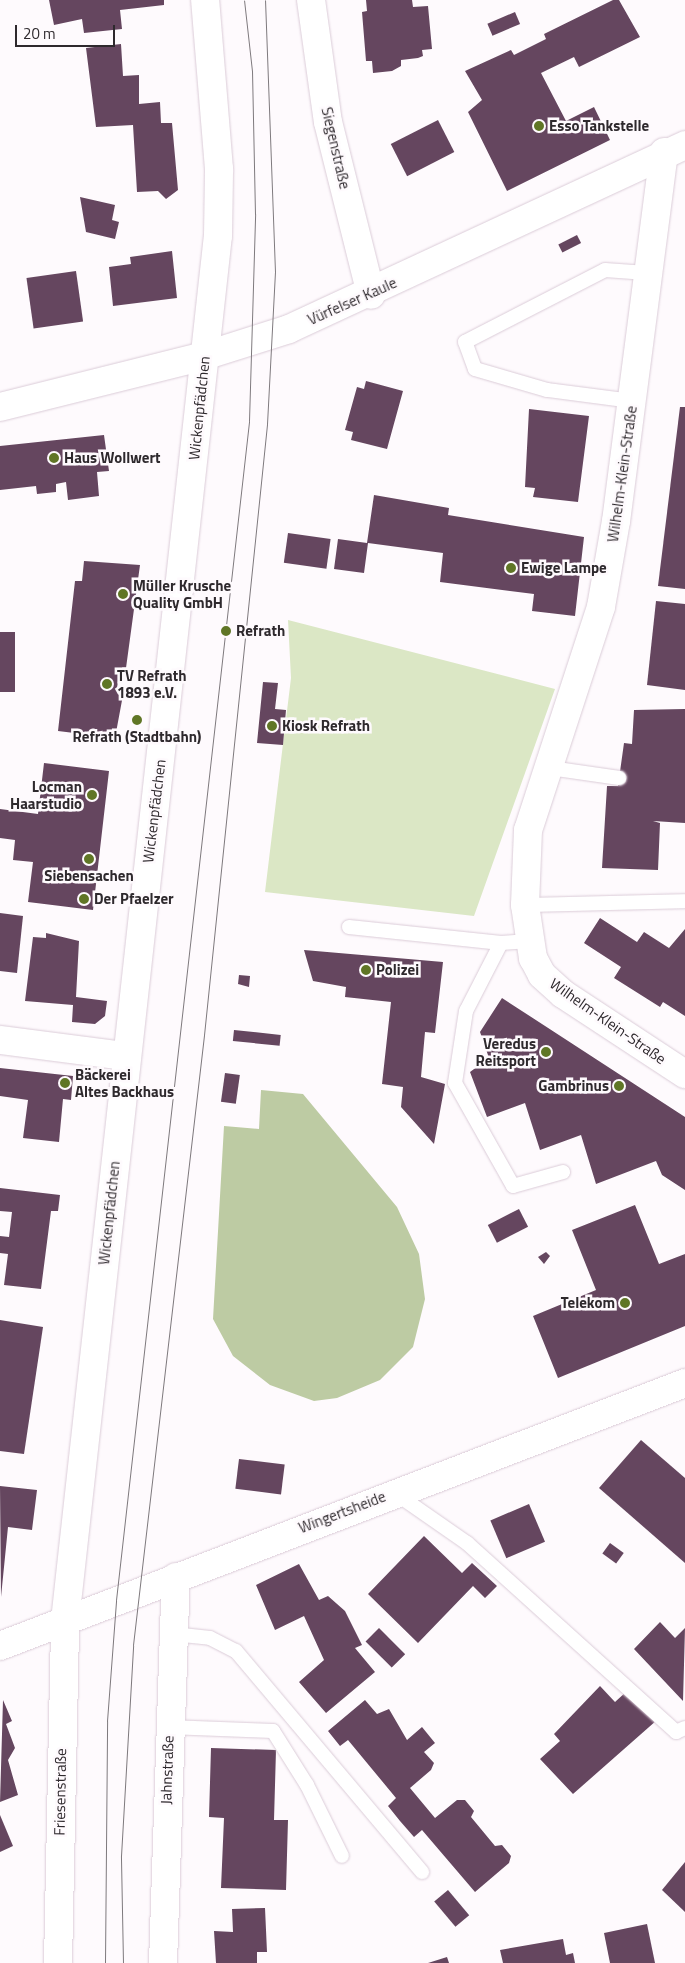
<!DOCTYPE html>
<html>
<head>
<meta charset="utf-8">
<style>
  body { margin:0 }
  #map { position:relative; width:685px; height:1963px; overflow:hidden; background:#fefafd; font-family:"Titillium Web",sans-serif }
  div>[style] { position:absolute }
  .green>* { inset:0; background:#dbe7c5 }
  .forest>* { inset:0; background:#bdcba3 }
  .building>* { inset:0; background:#65465f; transform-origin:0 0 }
  .roads { filter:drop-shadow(0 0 1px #dbccd8) drop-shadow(0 0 1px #dbccd8) }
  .service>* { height:14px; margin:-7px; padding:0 7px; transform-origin:7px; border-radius:7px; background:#fff }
  .minor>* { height:28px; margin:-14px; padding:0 14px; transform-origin:14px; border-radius:14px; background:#fff }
  .secondary>* { height:28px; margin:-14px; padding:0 14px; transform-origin:14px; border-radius:14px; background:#fff }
  .tram>* { height:1px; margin:-0.5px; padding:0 0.5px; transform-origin:0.5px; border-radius:0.5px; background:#7e797d }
  .dots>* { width:14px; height:14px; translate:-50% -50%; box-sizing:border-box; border:2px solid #fefafd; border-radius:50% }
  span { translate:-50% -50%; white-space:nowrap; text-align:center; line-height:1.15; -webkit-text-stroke:5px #fefafd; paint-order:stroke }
  .poi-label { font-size:15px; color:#2e292d; font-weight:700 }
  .left { translate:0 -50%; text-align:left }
  .right { translate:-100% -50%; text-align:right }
  .street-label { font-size:15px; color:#2e292d }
  .scale { position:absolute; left:15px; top:25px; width:100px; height:22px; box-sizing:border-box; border:2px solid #2e292d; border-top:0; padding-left:6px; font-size:15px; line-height:18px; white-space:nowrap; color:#2e292d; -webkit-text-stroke:4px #fefafd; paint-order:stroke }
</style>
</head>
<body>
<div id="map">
  <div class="green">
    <div style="clip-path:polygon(288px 620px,555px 689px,474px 916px,265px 892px,291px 678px)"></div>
  </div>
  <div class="forest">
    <div style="clip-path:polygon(261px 1090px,303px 1094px,397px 1207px,419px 1254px,425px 1299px,413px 1347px,380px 1380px,337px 1398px,314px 1401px,270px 1385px,233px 1356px,213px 1319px,224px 1126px,259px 1129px)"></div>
  </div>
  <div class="building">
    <div style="clip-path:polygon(49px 0,164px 0,164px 5px,120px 10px,122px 29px,84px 33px,82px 19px,54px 25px)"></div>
    <div style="clip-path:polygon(366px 0,412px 0,413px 7px,428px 6px,432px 49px,422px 50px,423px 56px,418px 58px,401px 60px,401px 66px,392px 71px,373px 73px,372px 61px,366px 61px,362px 12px,367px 11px)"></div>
    <div style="clip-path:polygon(613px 0,619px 0,640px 37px,579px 67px,574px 57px,541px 73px,566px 121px,594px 107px,610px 140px,507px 191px,468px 112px,482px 100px,465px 71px,511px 50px,514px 55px,546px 39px,544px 34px)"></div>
    <div style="left:515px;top:12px;width:13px;height:30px;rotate:67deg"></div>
    <div style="clip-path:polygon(121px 44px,123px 76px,139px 75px,139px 104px,160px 102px,161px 123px,172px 123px,178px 190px,166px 199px,158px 191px,137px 192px,133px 125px,96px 127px,86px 48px)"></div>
    <div style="left:438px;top:120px;width:36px;height:53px;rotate:63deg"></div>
    <div style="clip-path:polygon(80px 197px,115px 205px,112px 220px,119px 222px,115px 239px,86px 232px)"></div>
    <div style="left:577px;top:235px;width:9px;height:21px;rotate:63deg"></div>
    <div style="clip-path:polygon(172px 251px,177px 298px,113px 306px,109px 267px,131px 264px,130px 257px)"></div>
    <div style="left:76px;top:271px;width:51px;height:50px;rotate:82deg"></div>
    <div style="clip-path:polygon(366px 381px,403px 391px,387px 449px,351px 440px,353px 432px,345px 430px,357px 387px,364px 389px)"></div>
    <div style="clip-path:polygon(680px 407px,685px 407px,685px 589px,658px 586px)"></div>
    <div style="clip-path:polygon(529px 409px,589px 416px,578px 502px,533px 497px,535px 488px,525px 487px)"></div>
    <div style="clip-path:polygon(104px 435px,109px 471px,97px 472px,99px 496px,68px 500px,66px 482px,56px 484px,56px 492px,37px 494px,36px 486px,0 490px,0 446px)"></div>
    <div style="clip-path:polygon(374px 495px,449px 508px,448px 515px,584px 537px,575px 616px,532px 611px,534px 594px,440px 582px,443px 553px,368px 543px,364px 573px,334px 569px,338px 539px,367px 543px)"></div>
    <div style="left:288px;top:533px;width:43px;height:30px;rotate:8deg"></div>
    <div style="clip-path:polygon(84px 561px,140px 565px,126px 668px,119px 674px,117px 688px,123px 695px,115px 738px,58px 731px,75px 581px,82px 581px)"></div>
    <div style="clip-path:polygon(656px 601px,685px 604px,685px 690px,647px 685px)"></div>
    <div style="left:0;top:632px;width:15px;height:60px"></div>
    <div style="clip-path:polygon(263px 682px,278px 683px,275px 709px,286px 710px,283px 745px,257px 743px)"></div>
    <div style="clip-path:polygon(685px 709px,685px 823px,653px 821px,660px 823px,658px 870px,602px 868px,607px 786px,618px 786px,624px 743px,632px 744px,634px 710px)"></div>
    <div style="clip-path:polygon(44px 763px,109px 771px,93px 910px,28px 902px,33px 862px,13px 860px,15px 840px,0 838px,0 809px,38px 814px)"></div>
    <div style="clip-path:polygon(0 913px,23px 916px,17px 973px,0 971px)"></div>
    <div style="clip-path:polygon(600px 918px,637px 942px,644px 932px,669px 948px,685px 929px,685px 1016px,663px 1002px,660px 1007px,614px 978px,621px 967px,584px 943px)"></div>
    <div style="clip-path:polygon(46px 933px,79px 941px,76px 997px,107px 1001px,105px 1016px,95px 1024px,72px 1022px,73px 1005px,25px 1001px,33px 937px,46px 938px)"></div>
    <div style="clip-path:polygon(304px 950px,443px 962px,435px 1033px,425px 1032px,421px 1077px,445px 1084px,434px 1144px,401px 1107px,403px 1087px,382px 1084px,391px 1002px,345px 997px,346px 987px,313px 981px)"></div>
    <div style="clip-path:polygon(239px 975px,250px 976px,249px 987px,238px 984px)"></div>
    <div style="clip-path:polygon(502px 998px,685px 1117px,685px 1190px,662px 1175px,656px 1161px,596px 1184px,581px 1135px,540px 1150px,525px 1103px,487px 1117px,470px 1072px,489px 1058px,480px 1032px)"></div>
    <div style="left:234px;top:1030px;width:47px;height:11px;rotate:6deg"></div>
    <div style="clip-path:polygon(0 1068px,73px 1076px,71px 1100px,63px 1099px,59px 1142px,23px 1138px,28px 1100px,0 1096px)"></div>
    <div style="left:225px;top:1073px;width:15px;height:29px;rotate:8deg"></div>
    <div style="clip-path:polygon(0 1188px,60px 1195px,58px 1211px,51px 1211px,41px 1289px,4px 1285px,8px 1254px,0 1253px,0 1236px,9px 1237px,12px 1212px,0 1211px)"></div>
    <div style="clip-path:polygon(635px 1205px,659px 1264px,685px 1254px,685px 1326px,558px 1378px,533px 1316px,596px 1290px,572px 1230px)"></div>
    <div style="left:519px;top:1209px;width:20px;height:35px;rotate:63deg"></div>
    <div style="clip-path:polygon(546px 1252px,550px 1256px,544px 1264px,538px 1257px)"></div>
    <div style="clip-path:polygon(0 1320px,43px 1327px,24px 1454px,0 1451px)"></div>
    <div style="clip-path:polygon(641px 1440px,685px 1478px,685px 1563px,599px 1488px)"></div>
    <div style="left:239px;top:1459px;width:46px;height:30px;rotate:7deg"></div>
    <div style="clip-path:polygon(0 1486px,37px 1490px,32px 1530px,8px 1527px,1px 1597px)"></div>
    <div style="left:529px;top:1504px;width:41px;height:42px;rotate:67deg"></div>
    <div style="clip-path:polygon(424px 1536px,462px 1573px,472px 1563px,497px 1586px,485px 1598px,473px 1586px,418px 1643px,368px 1594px)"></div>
    <div style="left:610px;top:1543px;width:17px;height:13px;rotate:36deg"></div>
    <div style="clip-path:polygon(299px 1564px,319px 1600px,328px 1596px,345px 1611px,362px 1645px,355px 1648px,375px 1672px,326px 1713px,299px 1682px,324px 1660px,304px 1616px,275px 1630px,256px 1585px)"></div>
    <div style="clip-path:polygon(660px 1622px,675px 1638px,685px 1628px,683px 1701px,634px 1649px)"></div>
    <div style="left:379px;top:1628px;width:37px;height:19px;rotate:45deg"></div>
    <div style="clip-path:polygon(600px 1686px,615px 1702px,627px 1691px,657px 1720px,573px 1794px,540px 1759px,560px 1741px,554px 1734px)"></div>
    <div style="clip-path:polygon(3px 1700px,12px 1721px,6px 1724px,15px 1748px,8px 1760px,18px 1795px,0 1802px)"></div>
    <div style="clip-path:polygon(365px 1700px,377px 1714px,389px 1709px,407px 1740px,422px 1727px,435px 1743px,424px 1752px,434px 1763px,431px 1770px,410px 1788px,435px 1818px,457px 1800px,465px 1800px,474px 1811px,471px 1817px,495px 1846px,502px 1845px,511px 1856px,509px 1863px,475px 1892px,422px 1830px,414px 1837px,400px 1821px,388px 1806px,396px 1798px,348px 1740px,340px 1746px,328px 1731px)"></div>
    <div style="clip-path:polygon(211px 1748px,276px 1750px,274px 1820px,288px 1820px,286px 1890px,221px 1888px,224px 1818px,209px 1817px)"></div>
    <div style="clip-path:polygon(0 1815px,13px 1846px,0 1852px)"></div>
    <div style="clip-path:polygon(685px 1862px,685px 1912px,662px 1890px)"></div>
    <div style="left:448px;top:1890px;width:33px;height:18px;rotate:50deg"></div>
    <div style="clip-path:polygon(265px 1908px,267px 1952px,257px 1952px,257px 1963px,216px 1963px,214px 1931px,233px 1932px,232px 1909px)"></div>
    <div style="clip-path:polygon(647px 1924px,655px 1963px,610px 1963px,604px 1933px)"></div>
    <div style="clip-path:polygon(563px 1939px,566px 1955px,573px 1953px,575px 1963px,503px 1963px,500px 1950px)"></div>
    <div style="clip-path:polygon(447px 1957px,449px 1963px,428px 1963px)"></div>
  </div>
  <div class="roads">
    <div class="service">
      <div style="left:632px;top:401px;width:86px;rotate:-172.6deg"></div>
      <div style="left:547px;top:390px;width:75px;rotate:-163.7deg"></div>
      <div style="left:475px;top:369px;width:29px;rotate:-110deg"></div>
      <div style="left:465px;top:342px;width:157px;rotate:-27.2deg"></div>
      <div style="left:605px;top:270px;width:42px;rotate:4.1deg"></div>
      <div style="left:550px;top:768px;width:70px;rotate:8.2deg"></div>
      <div style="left:525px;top:905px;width:160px;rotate:-1.4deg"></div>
      <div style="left:349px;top:927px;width:153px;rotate:6deg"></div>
      <div style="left:501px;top:943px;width:28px;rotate:-4deg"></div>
      <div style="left:501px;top:943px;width:76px;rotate:117.2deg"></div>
      <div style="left:466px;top:1011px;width:73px;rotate:98.7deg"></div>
      <div style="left:455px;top:1083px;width:118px;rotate:60.6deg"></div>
      <div style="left:513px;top:1186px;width:52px;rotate:-15.6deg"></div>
      <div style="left:395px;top:1493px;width:88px;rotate:34.8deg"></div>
      <div style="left:467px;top:1543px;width:282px;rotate:42.1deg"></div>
      <div style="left:676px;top:1732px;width:10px;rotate:-24deg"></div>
      <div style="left:173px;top:1634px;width:37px;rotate:6deg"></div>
      <div style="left:210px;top:1638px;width:29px;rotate:27deg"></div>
      <div style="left:236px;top:1651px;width:289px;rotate:49.9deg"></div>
      <div style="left:168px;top:1727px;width:105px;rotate:2.2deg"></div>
      <div style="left:273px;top:1731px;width:64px;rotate:57.8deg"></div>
      <div style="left:307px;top:1785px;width:79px;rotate:63.8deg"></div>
    </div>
    <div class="minor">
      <div style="left:311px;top:0;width:123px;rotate:82.1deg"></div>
      <div style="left:328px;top:122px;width:178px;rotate:76deg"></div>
      <div style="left:664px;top:152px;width:372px;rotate:97.4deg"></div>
      <div style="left:616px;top:521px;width:87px;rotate:99.9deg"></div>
      <div style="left:601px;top:607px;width:235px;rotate:108.1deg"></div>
      <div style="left:528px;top:830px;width:75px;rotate:92.3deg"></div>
      <div style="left:525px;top:905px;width:54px;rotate:81.4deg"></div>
      <div style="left:533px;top:958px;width:19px;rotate:62deg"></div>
      <div style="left:542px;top:975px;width:28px;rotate:42deg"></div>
      <div style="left:563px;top:994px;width:146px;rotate:33.3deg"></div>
      <div style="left:0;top:1040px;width:126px;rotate:7.3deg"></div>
      <div style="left:0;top:1646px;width:734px;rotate:-21deg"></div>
      <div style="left:58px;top:1963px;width:342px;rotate:-88.8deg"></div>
      <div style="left:65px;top:1621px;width:1393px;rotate:-83.7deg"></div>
      <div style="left:218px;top:236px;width:67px;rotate:-89.1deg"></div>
      <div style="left:219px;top:169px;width:170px;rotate:-94.7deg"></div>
      <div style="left:163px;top:1963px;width:386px;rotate:-88.1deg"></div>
    </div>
    <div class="secondary">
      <div style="left:0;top:407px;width:210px;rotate:-14deg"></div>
      <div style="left:204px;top:356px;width:89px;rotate:-17.6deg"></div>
      <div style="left:289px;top:329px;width:437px;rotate:-24.9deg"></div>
    </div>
  </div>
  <div class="tram">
    <div style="left:105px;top:1963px;width:242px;rotate:-89.5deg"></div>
    <div style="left:107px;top:1721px;width:121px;rotate:-85.7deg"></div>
    <div style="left:116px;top:1600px;width:1186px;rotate:-83.56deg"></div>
    <div style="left:249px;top:421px;width:207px;rotate:-88.3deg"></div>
    <div style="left:255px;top:214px;width:143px;rotate:-91.2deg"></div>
    <div style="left:252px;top:71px;width:71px;rotate:-96.4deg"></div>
    <div style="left:123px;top:1963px;width:107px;rotate:-91.1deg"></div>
    <div style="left:121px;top:1856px;width:211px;rotate:-86.7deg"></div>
    <div style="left:133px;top:1645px;width:614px;rotate:-83.36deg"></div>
    <div style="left:204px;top:1035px;width:614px;rotate:-84.11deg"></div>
    <div style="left:267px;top:424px;width:152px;rotate:-87deg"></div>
    <div style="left:275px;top:272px;width:272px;rotate:-92.1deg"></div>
  </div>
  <div class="dots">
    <div style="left:539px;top:126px;background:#607626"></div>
    <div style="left:54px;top:458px;background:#607626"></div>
    <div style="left:511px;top:568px;background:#607626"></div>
    <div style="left:123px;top:594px;background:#607626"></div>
    <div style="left:226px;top:631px;background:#607626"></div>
    <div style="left:107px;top:684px;background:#607626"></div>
    <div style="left:137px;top:720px;background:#607626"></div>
    <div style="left:272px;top:726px;background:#607626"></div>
    <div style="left:92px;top:795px;background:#607626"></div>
    <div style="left:89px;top:859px;background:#607626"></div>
    <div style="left:84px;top:899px;background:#607626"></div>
    <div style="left:366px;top:970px;background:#607626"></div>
    <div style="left:546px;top:1052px;background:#607626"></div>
    <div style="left:65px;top:1083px;background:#607626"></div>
    <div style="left:619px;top:1086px;background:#607626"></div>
    <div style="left:625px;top:1303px;background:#607626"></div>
  </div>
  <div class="poi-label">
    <span class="left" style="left:549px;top:126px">Esso Tankstelle</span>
    <span class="left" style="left:64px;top:458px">Haus Wollwert</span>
    <span class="left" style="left:521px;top:568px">Ewige Lampe</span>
    <span class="left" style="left:133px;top:594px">Müller Krusche<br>Quality GmbH</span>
    <span class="left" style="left:236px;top:631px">Refrath</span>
    <span class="left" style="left:117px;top:684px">TV Refrath<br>1893 e.V.</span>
    <span class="left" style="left:282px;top:726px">Kiosk Refrath</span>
    <span style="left:137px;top:737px">Refrath (Stadtbahn)</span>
    <span class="right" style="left:82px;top:795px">Locman<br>Haarstudio</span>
    <span style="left:89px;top:876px">Siebensachen</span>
    <span class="left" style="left:94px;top:899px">Der Pfaelzer</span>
    <span class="left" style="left:376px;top:970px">Polizei</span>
    <span class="right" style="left:536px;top:1052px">Veredus<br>Reitsport</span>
    <span class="left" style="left:75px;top:1083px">Bäckerei<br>Altes Backhaus</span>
    <span class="right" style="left:609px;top:1086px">Gambrinus</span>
    <span class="right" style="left:615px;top:1303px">Telekom</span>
  </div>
  <div class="street-label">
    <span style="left:336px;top:148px;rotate:77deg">Siegenstraße</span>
    <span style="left:352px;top:301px;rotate:-24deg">Vürfelser Kaule</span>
    <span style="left:199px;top:408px;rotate:-84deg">Wickenpfädchen</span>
    <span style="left:622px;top:474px;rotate:-82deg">Wilhelm-Klein-Straße</span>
    <span style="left:154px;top:811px;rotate:-83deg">Wickenpfädchen</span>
    <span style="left:608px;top:1021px;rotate:35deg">Wilhelm-Klein-Straße</span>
    <span style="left:109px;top:1213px;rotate:-84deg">Wickenpfädchen</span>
    <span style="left:342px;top:1512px;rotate:-21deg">Wingertsheide</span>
    <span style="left:167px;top:1770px;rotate:-88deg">Jahnstraße</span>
    <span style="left:60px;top:1792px;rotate:-89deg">Friesenstraße</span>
  </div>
  <div class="scale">20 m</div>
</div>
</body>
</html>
